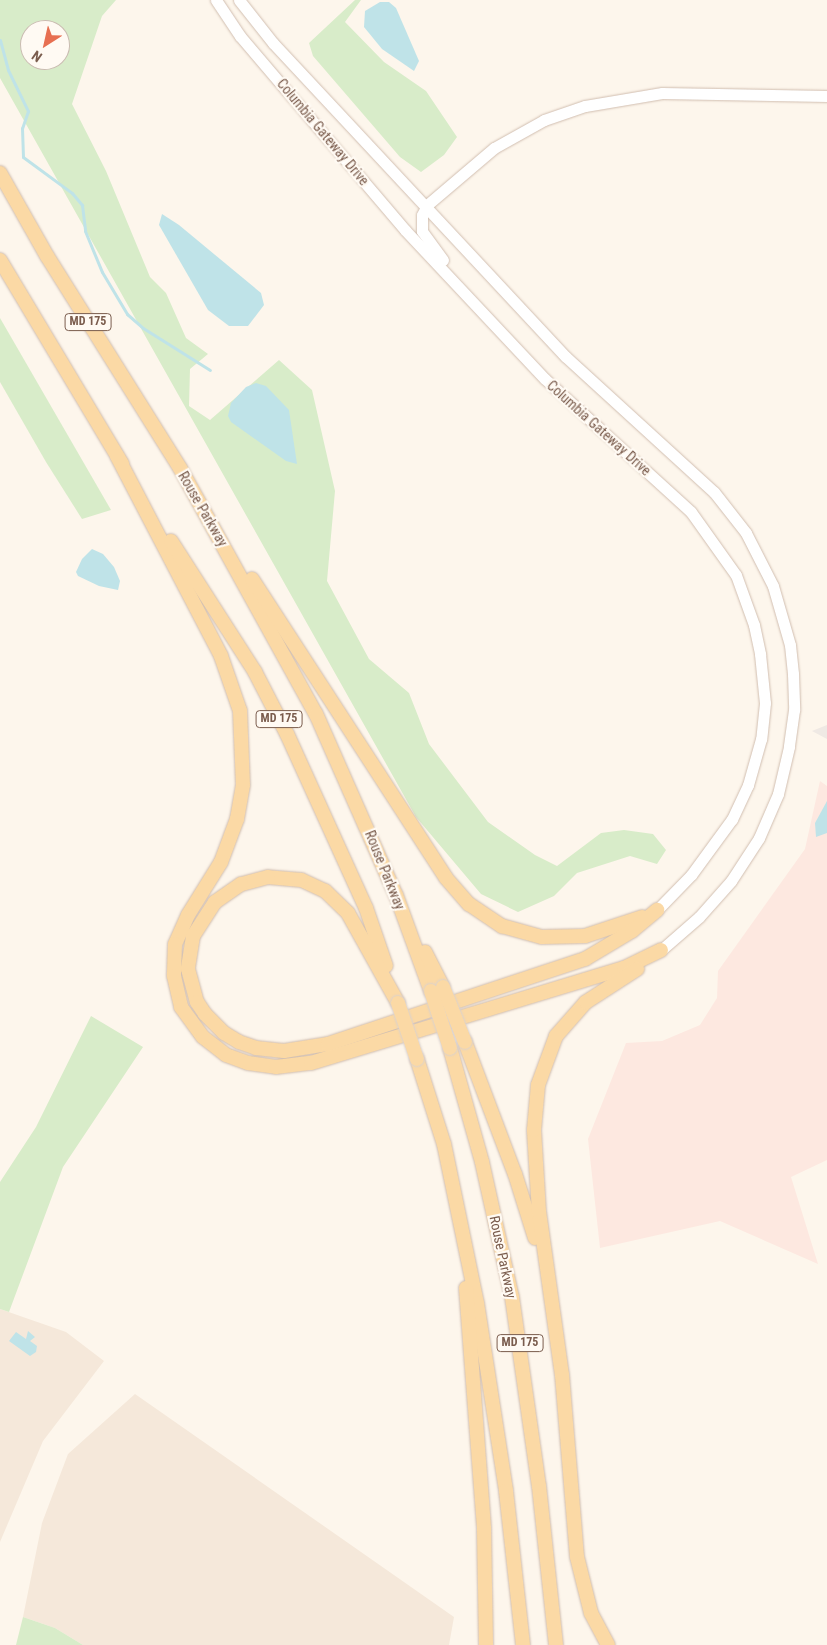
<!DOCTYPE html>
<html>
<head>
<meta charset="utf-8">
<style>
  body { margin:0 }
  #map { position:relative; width:827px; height:1645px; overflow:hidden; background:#fdf6ec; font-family:"Roboto Condensed",sans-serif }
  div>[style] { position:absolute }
  .residential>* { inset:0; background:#f5e8da }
  .commercial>* { inset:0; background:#fde8e0 }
  .industrial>* { inset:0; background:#efe9e4 }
  .green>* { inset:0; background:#d8ecc9 }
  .water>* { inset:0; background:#bfe3e8 }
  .stream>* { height:3px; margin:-1.5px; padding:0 1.5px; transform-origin:1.5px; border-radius:1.5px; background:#bfe3e8 }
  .roads { filter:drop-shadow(0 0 1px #d1beb0) drop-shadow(0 0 1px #d1beb0) }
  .minor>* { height:11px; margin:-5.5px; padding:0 5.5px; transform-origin:5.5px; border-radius:5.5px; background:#fff }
  .major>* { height:14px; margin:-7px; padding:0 7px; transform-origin:7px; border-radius:7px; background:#fbd9a5 }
  .bridges { filter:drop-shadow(0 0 1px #dad1cd) drop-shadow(0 0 1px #dad1cd) }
  .major-bridge>* { height:14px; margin:-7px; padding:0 7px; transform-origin:7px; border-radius:7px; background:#fbd9a5 }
  span { translate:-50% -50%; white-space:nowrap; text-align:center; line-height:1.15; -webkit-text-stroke:4.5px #fffaf3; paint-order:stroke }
  .shield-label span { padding:1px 4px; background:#fffaf3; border:1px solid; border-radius:4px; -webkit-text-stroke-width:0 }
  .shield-label { font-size:12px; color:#7a5c4d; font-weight:700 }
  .street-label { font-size:14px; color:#7a5c4d }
  .north { position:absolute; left:20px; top:20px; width:50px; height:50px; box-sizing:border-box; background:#fffaf3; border:1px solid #cabbb1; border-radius:50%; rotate:215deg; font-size:14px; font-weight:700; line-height:20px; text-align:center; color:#7a5c4d }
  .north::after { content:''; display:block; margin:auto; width:18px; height:22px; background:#e76f51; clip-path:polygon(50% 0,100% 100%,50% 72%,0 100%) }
</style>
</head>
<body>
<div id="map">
  <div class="residential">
    <div style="clip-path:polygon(0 1309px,66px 1332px,104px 1361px,43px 1441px,0 1542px)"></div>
    <div style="clip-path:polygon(135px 1394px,454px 1617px,449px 1645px,83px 1645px,55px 1628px,23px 1617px,42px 1523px,68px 1454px)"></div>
  </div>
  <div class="commercial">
    <div style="clip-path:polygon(820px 781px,827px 786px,827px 1160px,791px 1177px,818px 1264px,720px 1221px,600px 1248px,588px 1139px,626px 1043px,662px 1041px,700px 1025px,717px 998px,718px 971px,805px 849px)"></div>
  </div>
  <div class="industrial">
    <div style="clip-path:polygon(827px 725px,827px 739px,812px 731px)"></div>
  </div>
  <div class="green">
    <div style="clip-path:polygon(evenodd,0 0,116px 0,102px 16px,72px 104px,106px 171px,150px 277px,166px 293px,186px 338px,208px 354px,190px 369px,189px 406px,210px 420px,279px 360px,312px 390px,335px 491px,327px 581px,369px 659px,409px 693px,429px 744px,488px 822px,535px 855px,557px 866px,601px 833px,624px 830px,653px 834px,666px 850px,657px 864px,630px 856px,577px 873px,554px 896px,518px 912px,481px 894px,416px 817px,0 78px,0 0,30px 30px,60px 30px,60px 60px,30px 60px,30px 30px)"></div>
    <div style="clip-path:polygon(355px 0,361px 0,345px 22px,384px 62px,426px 91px,457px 137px,444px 155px,421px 172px,400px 157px,313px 56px,309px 43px)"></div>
    <div style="clip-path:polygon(0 318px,111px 510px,82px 519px,46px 462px,0 382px)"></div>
    <div style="clip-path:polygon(91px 1016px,143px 1047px,63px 1167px,9px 1312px,0 1309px,0 1182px,36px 1127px)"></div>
    <div style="clip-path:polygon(23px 1617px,55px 1628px,83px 1645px,16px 1645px)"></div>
  </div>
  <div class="water">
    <div style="clip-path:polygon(380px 2px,389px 2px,396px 8px,419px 61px,414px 71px,382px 49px,364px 27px,365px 11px)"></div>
    <div style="clip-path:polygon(162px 214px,179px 225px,261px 293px,264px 305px,248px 326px,229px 326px,208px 310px,159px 225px)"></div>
    <div style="clip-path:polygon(256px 383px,266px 386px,289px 410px,297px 464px,286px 461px,231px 422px,228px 416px,231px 403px,246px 387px)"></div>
    <div style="clip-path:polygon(92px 549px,103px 554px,114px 567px,120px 581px,118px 590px,99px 586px,78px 576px,76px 572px,82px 559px)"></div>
    <div style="clip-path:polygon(827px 801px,827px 833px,816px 837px,815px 823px)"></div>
    <div style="clip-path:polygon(28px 1331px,35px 1337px,30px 1341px,37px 1346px,36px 1352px,30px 1356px,9px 1341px,16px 1332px,26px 1339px)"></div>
  </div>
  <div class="stream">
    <div style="left:0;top:40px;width:31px;rotate:75deg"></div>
    <div style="left:8px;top:70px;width:46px;rotate:64deg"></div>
    <div style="left:28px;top:111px;width:18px;rotate:109deg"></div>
    <div style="left:22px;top:128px;width:29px;rotate:88deg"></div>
    <div style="left:23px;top:157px;width:61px;rotate:36.3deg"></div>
    <div style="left:72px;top:193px;width:16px;rotate:50deg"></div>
    <div style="left:82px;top:205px;width:26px;rotate:83deg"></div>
    <div style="left:85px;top:231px;width:44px;rotate:67.5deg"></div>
    <div style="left:102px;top:272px;width:49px;rotate:59.2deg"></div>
    <div style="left:127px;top:314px;width:21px;rotate:41deg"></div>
    <div style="left:143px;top:328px;width:79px;rotate:32.1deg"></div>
  </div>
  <div class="roads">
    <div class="minor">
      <div style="left:216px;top:0;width:43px;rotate:56.3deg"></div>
      <div style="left:240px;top:36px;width:255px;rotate:49.6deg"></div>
      <div style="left:405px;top:230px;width:204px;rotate:46.8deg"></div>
      <div style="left:545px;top:379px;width:197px;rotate:42.3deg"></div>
      <div style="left:691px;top:512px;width:77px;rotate:54.5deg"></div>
      <div style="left:736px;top:575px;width:53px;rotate:70.2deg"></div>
      <div style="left:754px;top:625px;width:30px;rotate:78deg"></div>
      <div style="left:760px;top:654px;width:49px;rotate:84.2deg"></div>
      <div style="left:765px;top:703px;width:36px;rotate:96deg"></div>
      <div style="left:761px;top:739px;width:48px;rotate:105.8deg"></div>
      <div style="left:748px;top:785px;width:38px;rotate:115deg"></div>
      <div style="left:732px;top:819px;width:69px;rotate:126.2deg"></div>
      <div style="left:691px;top:875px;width:49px;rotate:134.2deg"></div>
      <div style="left:239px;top:0;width:55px;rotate:51.7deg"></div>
      <div style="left:273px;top:43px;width:429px;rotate:47deg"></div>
      <div style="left:566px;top:357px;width:200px;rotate:42.4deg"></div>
      <div style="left:714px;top:492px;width:52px;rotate:52deg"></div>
      <div style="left:746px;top:533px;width:59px;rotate:63deg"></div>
      <div style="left:773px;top:586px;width:61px;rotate:73.9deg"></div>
      <div style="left:790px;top:645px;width:29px;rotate:84deg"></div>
      <div style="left:793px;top:674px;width:36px;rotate:88deg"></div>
      <div style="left:794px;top:710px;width:37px;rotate:98deg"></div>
      <div style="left:789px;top:747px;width:48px;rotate:103.2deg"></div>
      <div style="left:778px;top:794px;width:48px;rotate:113.4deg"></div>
      <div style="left:759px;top:838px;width:51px;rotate:123.1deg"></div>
      <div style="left:731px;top:881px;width:48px;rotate:131.6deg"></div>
      <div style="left:699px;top:917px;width:50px;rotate:139deg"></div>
      <div style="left:443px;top:260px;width:36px;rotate:-126deg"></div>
      <div style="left:422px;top:231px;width:16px;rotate:-90deg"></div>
      <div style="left:422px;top:215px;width:11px;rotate:-63deg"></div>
      <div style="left:427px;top:205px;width:88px;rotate:-40.4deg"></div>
      <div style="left:494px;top:148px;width:57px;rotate:-29.2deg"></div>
      <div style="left:544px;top:120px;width:43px;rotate:-18.9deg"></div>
      <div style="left:585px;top:106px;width:78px;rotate:-9.6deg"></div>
      <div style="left:662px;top:93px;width:165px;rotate:1deg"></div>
    </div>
    <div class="major">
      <div style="left:0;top:173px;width:95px;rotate:60.5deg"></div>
      <div style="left:47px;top:256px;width:250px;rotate:57.9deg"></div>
      <div style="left:180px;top:468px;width:281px;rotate:61.1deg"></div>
      <div style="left:316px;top:714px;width:198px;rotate:66.2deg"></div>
      <div style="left:396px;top:895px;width:102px;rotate:70deg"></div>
      <div style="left:0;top:260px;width:238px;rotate:59.1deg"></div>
      <div style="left:117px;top:456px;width:225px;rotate:62.5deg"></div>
      <div style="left:221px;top:656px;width:58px;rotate:70.9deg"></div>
      <div style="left:240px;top:711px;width:74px;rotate:87.7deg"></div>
      <div style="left:243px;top:785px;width:35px;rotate:100deg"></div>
      <div style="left:237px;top:819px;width:46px;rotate:110.4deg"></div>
      <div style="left:221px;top:862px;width:62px;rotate:121.9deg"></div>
      <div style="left:188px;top:915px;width:32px;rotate:114deg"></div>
      <div style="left:175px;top:944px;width:32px;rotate:92deg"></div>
      <div style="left:174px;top:976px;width:32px;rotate:77deg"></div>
      <div style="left:181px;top:1007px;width:37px;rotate:54deg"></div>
      <div style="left:203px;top:1037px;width:29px;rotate:38deg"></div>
      <div style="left:226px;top:1055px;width:23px;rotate:20deg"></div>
      <div style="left:248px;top:1063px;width:28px;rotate:8deg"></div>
      <div style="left:276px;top:1067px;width:35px;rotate:-7deg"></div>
      <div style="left:311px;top:1063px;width:327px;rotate:-16.9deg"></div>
      <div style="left:624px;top:968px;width:41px;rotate:-25.9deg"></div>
      <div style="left:171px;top:541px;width:156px;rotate:57.3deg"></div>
      <div style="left:255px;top:672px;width:70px;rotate:62.7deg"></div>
      <div style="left:287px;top:734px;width:191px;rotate:65.6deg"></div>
      <div style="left:366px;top:908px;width:61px;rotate:71deg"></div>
      <div style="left:252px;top:579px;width:356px;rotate:57deg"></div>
      <div style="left:446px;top:878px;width:35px;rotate:49deg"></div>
      <div style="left:469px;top:904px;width:40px;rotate:34deg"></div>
      <div style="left:502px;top:926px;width:41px;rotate:15.4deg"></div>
      <div style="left:542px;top:937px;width:43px;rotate:-1.3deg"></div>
      <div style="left:585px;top:936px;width:60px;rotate:-18.4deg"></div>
      <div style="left:425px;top:952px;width:39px;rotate:63deg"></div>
      <div style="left:398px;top:1003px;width:103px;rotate:-119.1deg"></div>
      <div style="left:348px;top:913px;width:32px;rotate:-136deg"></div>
      <div style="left:325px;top:891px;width:26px;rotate:-155deg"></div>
      <div style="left:301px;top:880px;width:33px;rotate:-175deg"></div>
      <div style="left:268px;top:877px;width:28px;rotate:165deg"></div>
      <div style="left:241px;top:884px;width:32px;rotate:145deg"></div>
      <div style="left:215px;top:902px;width:40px;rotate:122.9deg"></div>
      <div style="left:193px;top:936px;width:33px;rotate:99deg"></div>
      <div style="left:188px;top:969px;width:34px;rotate:75deg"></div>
      <div style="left:197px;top:1002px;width:14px;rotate:56deg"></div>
      <div style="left:205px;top:1014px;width:27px;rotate:45deg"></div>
      <div style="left:224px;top:1033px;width:17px;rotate:31deg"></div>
      <div style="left:239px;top:1042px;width:18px;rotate:19deg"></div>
      <div style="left:256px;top:1048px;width:28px;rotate:6deg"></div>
      <div style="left:284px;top:1051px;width:45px;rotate:-9deg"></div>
      <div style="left:328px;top:1044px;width:271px;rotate:-18.3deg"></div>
      <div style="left:585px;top:959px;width:55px;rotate:-30.8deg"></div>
      <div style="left:632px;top:931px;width:33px;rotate:-40deg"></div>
      <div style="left:465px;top:1042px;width:141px;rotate:69.3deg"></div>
      <div style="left:515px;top:1174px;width:67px;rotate:72.6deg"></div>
      <div style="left:450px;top:1048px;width:118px;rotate:74.3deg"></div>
      <div style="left:482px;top:1162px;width:138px;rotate:77.5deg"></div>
      <div style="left:512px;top:1297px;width:191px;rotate:81.9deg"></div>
      <div style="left:539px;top:1486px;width:160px;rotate:83.9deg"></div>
      <div style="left:417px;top:1059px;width:89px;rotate:72.4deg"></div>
      <div style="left:444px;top:1144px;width:162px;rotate:78.3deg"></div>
      <div style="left:477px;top:1303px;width:190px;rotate:81.2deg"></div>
      <div style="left:506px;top:1491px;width:155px;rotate:83.7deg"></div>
      <div style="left:466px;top:1288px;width:242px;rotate:85.7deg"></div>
      <div style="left:484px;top:1529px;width:116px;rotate:89deg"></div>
      <div style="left:608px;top:1645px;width:36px;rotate:-118deg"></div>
      <div style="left:591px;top:1613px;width:58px;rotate:-104deg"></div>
      <div style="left:577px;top:1557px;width:183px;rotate:-94.7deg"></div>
      <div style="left:562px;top:1375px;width:165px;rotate:-98deg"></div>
      <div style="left:539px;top:1212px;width:82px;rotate:-93.5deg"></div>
      <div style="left:534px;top:1130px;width:45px;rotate:-84.9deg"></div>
      <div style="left:538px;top:1085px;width:52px;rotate:-69.8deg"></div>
      <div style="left:556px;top:1036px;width:45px;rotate:-48.6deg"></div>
      <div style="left:586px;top:1002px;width:61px;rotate:-32.9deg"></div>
    </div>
  </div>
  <div class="bridges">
    <div class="major-bridge">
      <div style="left:443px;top:987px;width:59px;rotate:68.2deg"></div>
      <div style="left:431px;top:991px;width:60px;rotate:71.6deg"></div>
      <div style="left:398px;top:1003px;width:59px;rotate:71.3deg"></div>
    </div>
  </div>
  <div class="shield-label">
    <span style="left:88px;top:322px">MD 175</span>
    <span style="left:279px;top:719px">MD 175</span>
    <span style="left:520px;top:1343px">MD 175</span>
  </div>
  <div class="street-label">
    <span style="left:323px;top:132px;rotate:50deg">Columbia Gateway Drive</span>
    <span style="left:599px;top:428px;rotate:42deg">Columbia Gateway Drive</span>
    <span style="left:203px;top:509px;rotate:60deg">Rouse Parkway</span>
    <span style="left:385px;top:870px;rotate:68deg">Rouse Parkway</span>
    <span style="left:503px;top:1257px;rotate:78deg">Rouse Parkway</span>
  </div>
  <div class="north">N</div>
</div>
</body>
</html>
